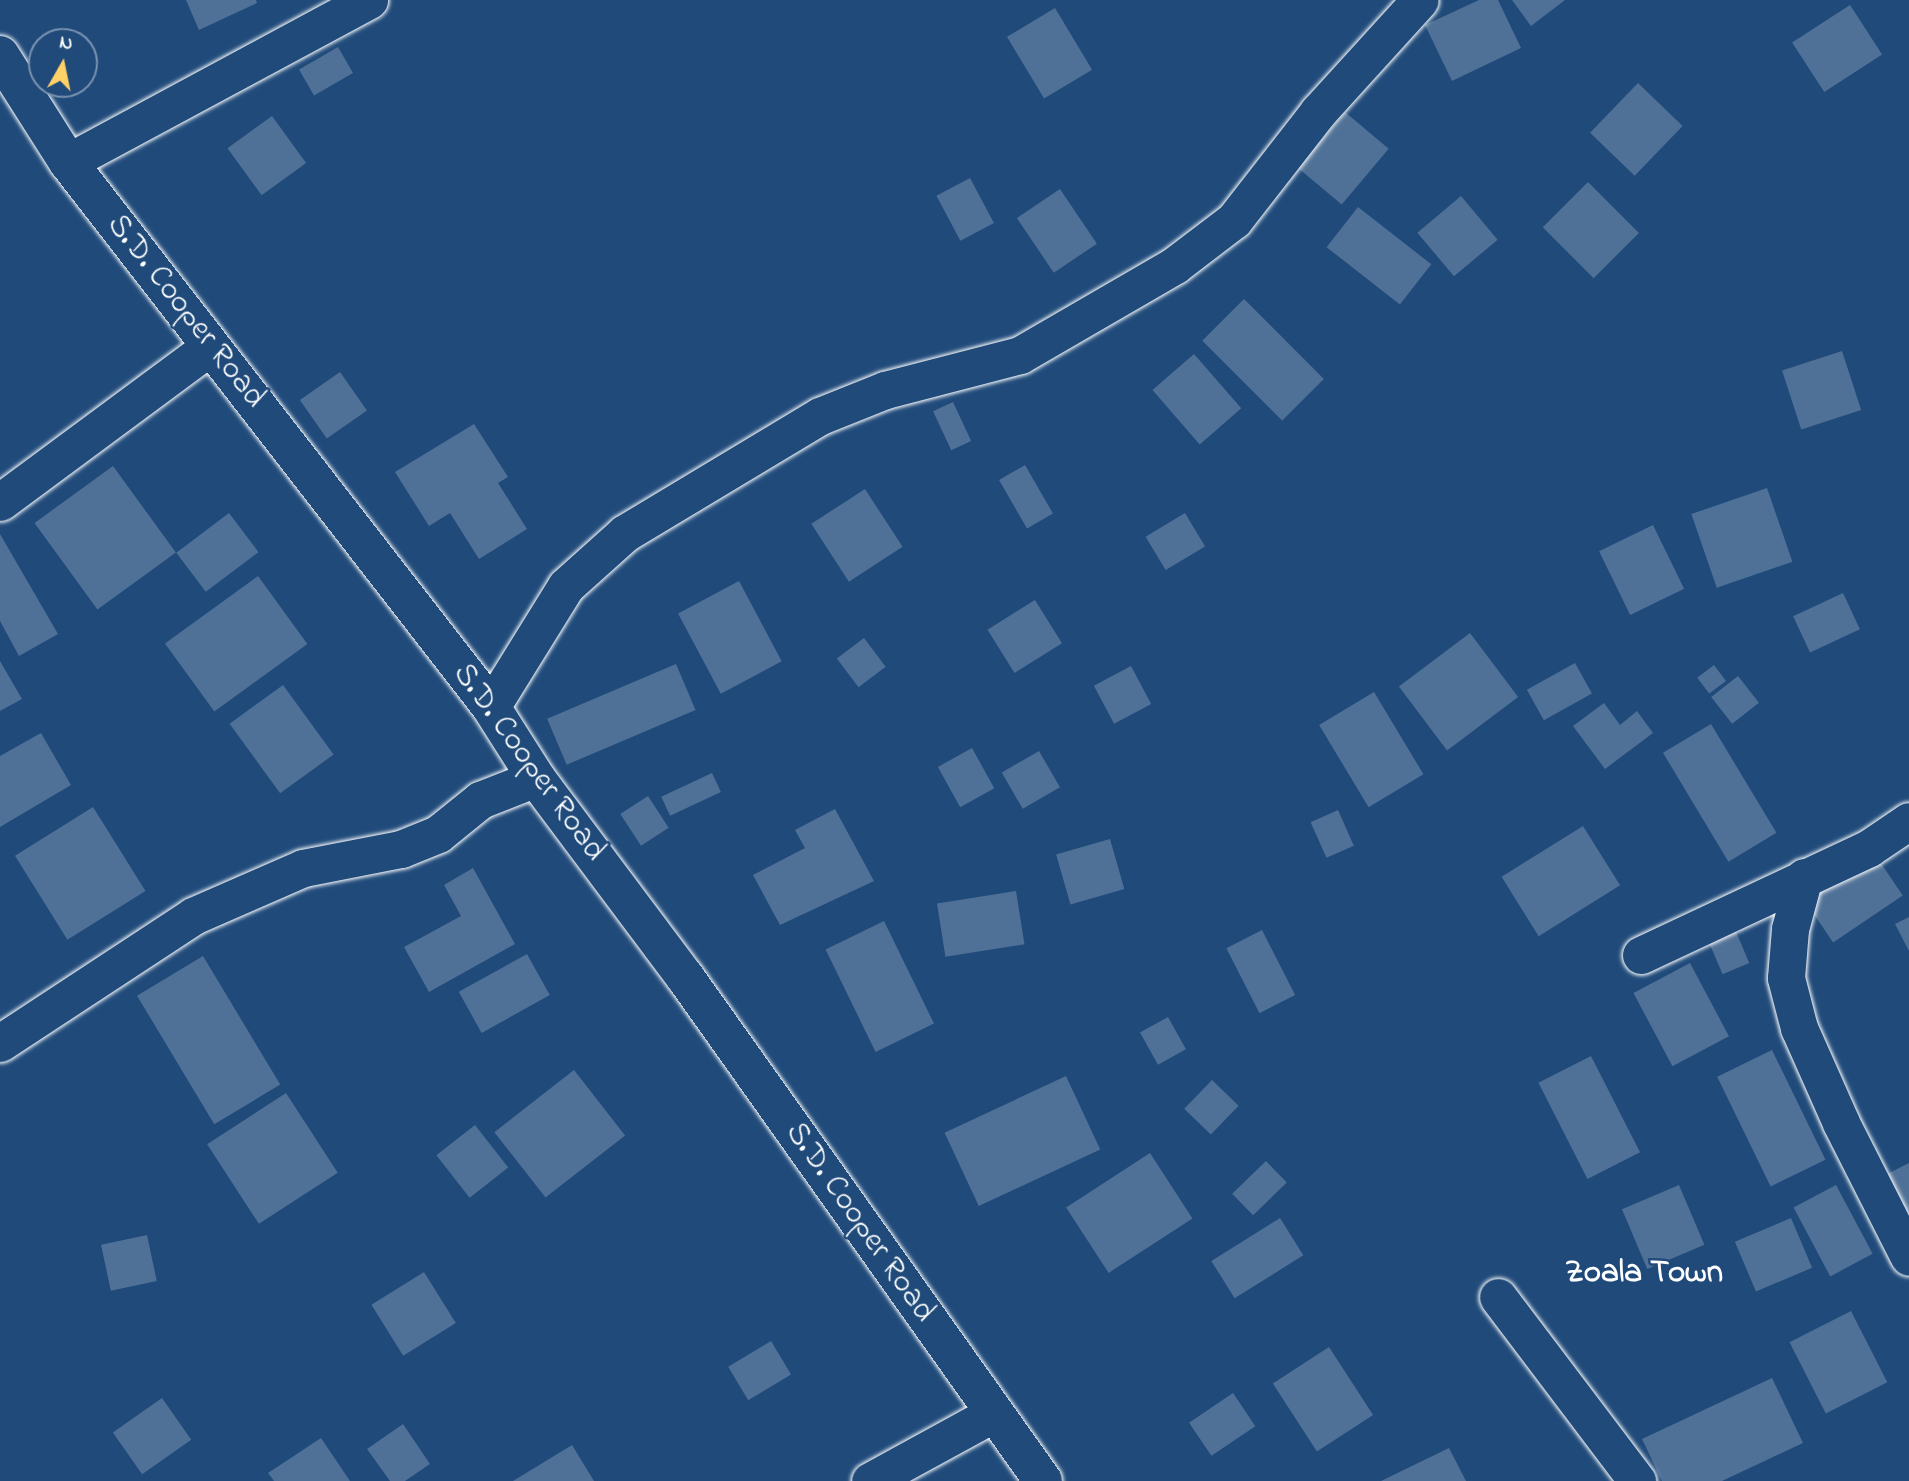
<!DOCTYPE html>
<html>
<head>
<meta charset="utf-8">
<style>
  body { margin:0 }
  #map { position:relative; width:1909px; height:1481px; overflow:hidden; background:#1f4a7a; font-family:"Indie Flower",sans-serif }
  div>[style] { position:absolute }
  .building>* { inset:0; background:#507197; transform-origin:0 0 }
  .roads { filter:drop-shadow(0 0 2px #fff) drop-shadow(0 0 2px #fff) }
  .minor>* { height:37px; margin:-18.5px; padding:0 18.5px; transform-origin:18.5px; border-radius:18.5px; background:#1f4a7a }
  .tertiary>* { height:38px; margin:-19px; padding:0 19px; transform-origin:19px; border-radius:19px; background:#1f4a7a }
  span { translate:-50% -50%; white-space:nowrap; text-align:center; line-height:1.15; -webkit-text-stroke:5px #1f4a7a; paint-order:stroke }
  .street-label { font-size:32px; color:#fff }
  .neighbourhood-label { font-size:33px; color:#fff; font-weight:700 }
  .north { position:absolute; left:28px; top:28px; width:70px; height:70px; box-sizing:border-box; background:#1f4a7a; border:2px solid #7992af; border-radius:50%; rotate:9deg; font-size:19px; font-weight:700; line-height:28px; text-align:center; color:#fff }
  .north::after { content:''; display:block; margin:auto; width:24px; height:32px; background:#ffd166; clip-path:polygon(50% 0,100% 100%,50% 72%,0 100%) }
</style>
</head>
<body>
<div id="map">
  <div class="building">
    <div style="clip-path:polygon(186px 0,256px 0,257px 3px,199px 30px)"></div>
    <div style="clip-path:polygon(1479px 0,1498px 0,1521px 48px,1452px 81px,1425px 25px)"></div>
    <div style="clip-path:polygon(1512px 0,1565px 0,1531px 26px)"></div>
    <div style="left:1850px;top:5px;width:59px;height:69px;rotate:57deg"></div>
    <div style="left:1055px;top:8px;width:72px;height:56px;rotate:59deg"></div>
    <div style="left:338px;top:47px;width:30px;height:45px;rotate:60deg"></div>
    <div style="left:1638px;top:83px;width:62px;height:69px;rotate:44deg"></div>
    <div style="left:1345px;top:112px;width:57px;height:73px;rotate:40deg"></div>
    <div style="left:272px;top:116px;width:58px;height:55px;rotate:54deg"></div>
    <div style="left:970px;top:178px;width:51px;height:38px;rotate:62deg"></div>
    <div style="left:1588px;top:182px;width:72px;height:64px;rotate:45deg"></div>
    <div style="left:1060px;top:189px;width:66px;height:52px;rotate:56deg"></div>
    <div style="left:1461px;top:196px;width:57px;height:57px;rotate:50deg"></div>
    <div style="left:1358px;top:207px;width:93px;height:51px;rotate:38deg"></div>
    <div style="left:1244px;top:299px;width:113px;height:59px;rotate:45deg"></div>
    <div style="left:1842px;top:351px;width:62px;height:63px;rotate:72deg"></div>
    <div style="left:1194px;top:354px;width:72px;height:55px;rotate:49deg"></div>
    <div style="left:340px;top:372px;width:47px;height:49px;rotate:55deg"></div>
    <div style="left:953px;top:402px;width:43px;height:22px;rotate:65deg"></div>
    <div style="clip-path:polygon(474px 424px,508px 477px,498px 483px,527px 529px,479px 559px,450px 513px,429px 526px,395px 472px)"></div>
    <div style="left:1025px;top:465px;width:56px;height:30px;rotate:60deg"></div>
    <div style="left:113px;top:466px;width:107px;height:97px;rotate:54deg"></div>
    <div style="left:1767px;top:488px;width:78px;height:80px;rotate:71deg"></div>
    <div style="left:865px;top:489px;width:69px;height:64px;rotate:57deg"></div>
    <div style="left:229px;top:513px;width:49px;height:66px;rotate:53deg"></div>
    <div style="left:1185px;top:513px;width:39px;height:46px;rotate:59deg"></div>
    <div style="left:1653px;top:525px;width:71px;height:60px;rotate:64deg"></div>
    <div style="clip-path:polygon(0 534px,58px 634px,19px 656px,0 621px)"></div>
    <div style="left:258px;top:576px;width:84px;height:115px;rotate:54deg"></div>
    <div style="left:739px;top:581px;width:91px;height:69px;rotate:62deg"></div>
    <div style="left:1843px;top:593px;width:40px;height:55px;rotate:65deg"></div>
    <div style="left:1035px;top:600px;width:51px;height:56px;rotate:58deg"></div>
    <div style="left:1470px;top:633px;width:80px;height:89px;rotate:53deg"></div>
    <div style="left:864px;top:638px;width:36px;height:34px;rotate:53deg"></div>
    <div style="clip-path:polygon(0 661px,22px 699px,0 711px)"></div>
    <div style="left:1575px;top:663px;width:35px;height:55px;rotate:61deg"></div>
    <div style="left:676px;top:664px;width:50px;height:140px;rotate:67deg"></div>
    <div style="left:1714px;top:665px;width:20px;height:21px;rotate:53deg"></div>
    <div style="left:1131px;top:666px;width:43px;height:42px;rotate:62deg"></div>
    <div style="left:1738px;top:676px;width:34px;height:34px;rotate:52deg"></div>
    <div style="left:283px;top:685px;width:86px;height:66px;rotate:54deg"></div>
    <div style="left:1374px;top:692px;width:96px;height:64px;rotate:59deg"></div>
    <div style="clip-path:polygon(1604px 703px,1620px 725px,1637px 711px,1653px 733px,1605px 769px,1573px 726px)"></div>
    <div style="left:1711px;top:724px;width:127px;height:56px;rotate:59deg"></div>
    <div style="clip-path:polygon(41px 733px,71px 785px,0 827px,0 756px)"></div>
    <div style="left:972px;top:748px;width:46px;height:39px;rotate:61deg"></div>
    <div style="left:1039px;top:751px;width:42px;height:43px;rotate:60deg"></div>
    <div style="left:712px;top:773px;width:21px;height:56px;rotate:65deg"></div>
    <div style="left:648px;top:796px;width:38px;height:33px;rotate:57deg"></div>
    <div style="left:93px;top:807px;width:99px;height:92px;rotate:58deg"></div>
    <div style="clip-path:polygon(835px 809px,874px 881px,780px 925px,753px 875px,805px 848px,795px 830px)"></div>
    <div style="left:1338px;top:810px;width:39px;height:30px;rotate:66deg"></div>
    <div style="left:1583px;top:826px;width:70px;height:96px;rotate:58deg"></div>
    <div style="left:1110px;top:839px;width:52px;height:56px;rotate:74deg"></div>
    <div style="left:1872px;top:850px;width:55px;height:84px;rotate:56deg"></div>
    <div style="clip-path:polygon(473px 868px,515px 944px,429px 992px,404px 947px,461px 916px,444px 885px)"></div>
    <div style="left:1016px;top:891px;width:54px;height:80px;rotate:81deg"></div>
    <div style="clip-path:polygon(1909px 917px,1909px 951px,1895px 924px)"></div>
    <div style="left:884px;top:921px;width:114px;height:65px;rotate:64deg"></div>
    <div style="left:1734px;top:927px;width:39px;height:29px;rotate:67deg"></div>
    <div style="left:1262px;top:930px;width:73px;height:40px;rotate:63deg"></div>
    <div style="left:527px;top:954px;width:47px;height:78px;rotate:61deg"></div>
    <div style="left:203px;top:956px;width:150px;height:77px;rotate:59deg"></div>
    <div style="left:1690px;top:963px;width:83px;height:64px;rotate:62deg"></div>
    <div style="left:1168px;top:1017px;width:37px;height:32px;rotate:61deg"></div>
    <div style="left:1772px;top:1050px;width:122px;height:61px;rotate:64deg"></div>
    <div style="left:1591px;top:1056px;width:108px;height:59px;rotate:63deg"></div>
    <div style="left:574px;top:1070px;width:83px;height:101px;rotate:52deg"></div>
    <div style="left:1066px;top:1076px;width:81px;height:134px;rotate:65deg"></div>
    <div style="left:1212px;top:1080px;width:37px;height:40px;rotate:44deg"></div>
    <div style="left:286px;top:1093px;width:95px;height:94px;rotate:57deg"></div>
    <div style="left:475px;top:1125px;width:54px;height:49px;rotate:52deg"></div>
    <div style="left:1150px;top:1153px;width:78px;height:100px;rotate:57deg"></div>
    <div style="left:1266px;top:1161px;width:30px;height:47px;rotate:46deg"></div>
    <div style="clip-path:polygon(1909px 1163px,1909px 1226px,1883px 1176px)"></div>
    <div style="left:1679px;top:1185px;width:65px;height:62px;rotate:67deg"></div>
    <div style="left:1836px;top:1185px;width:78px;height:48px;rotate:62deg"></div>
    <div style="left:1280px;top:1218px;width:44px;height:81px;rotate:58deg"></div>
    <div style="left:1791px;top:1218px;width:54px;height:61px;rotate:67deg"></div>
    <div style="left:147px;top:1235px;width:47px;height:47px;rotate:78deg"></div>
    <div style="left:424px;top:1272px;width:60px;height:62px;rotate:58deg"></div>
    <div style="left:1851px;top:1311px;width:80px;height:69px;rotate:63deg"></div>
    <div style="left:771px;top:1341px;width:39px;height:50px;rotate:59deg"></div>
    <div style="left:1329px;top:1347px;width:81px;height:67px;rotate:57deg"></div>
    <div style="clip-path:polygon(1772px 1378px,1803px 1443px,1722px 1481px,1662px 1481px,1642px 1439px)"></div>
    <div style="left:1233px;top:1393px;width:40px;height:53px;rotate:56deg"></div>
    <div style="left:162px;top:1398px;width:51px;height:60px;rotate:55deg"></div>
    <div style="clip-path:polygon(403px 1424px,430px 1464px,405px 1481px,390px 1481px,367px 1449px)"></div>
    <div style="clip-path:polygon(321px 1438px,350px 1481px,274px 1481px,268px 1473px)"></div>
    <div style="clip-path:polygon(572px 1445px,594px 1481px,513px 1481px)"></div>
    <div style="clip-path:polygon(1449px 1448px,1466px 1481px,1381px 1481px)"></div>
  </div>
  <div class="roads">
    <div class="minor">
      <div style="left:68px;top:162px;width:342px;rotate:-28.3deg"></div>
      <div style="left:0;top:502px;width:262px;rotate:-36.5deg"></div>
      <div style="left:491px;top:707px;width:142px;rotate:-58.2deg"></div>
      <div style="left:566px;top:586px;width:79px;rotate:-41.9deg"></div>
      <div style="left:625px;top:533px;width:227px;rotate:-31deg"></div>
      <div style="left:820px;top:416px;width:70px;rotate:-21.8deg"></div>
      <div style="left:885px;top:390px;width:139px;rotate:-14.5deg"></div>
      <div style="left:1020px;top:355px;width:179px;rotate:-30.1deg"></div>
      <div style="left:1175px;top:265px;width:74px;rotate:-37.3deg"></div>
      <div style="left:1234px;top:220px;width:137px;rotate:-52.1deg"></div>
      <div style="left:1318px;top:112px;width:151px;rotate:-47.7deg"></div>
      <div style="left:1804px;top:877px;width:54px;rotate:105.1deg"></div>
      <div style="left:1790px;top:929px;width:49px;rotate:94.7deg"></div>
      <div style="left:1786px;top:978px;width:52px;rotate:75.4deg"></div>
      <div style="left:1799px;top:1028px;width:104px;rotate:66.1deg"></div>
      <div style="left:1841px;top:1123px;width:150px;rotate:63.1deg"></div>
      <div style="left:1641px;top:955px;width:252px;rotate:-25.1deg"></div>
      <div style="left:1869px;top:848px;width:48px;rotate:-34deg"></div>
      <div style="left:0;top:1043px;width:231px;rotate:-33.3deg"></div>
      <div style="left:193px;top:916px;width:120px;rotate:-23.6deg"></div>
      <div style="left:303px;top:868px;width:100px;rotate:-11deg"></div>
      <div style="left:401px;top:849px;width:40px;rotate:-22deg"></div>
      <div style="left:438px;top:834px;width:54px;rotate:-39deg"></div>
      <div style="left:480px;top:800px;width:60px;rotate:-21.4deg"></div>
      <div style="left:1498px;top:1297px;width:231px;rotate:52.9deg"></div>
      <div style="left:870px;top:1481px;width:141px;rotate:-28.7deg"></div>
    </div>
    <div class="tertiary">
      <div style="left:0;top:55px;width:127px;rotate:57.6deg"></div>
      <div style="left:68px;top:162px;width:690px;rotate:52.18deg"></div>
      <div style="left:491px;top:707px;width:84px;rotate:57.6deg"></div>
      <div style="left:536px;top:778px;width:249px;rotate:53.2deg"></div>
      <div style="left:685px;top:977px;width:618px;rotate:54.61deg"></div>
    </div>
  </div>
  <div class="street-label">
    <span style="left:185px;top:312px;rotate:52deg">S.D. Cooper Road</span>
    <span style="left:528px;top:763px;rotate:54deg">S.D. Cooper Road</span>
    <span style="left:859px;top:1223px;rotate:55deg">S.D. Cooper Road</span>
  </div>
  <div class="neighbourhood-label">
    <span style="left:1644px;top:1274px">Zoala Town</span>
  </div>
  <div class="north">N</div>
</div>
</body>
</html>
